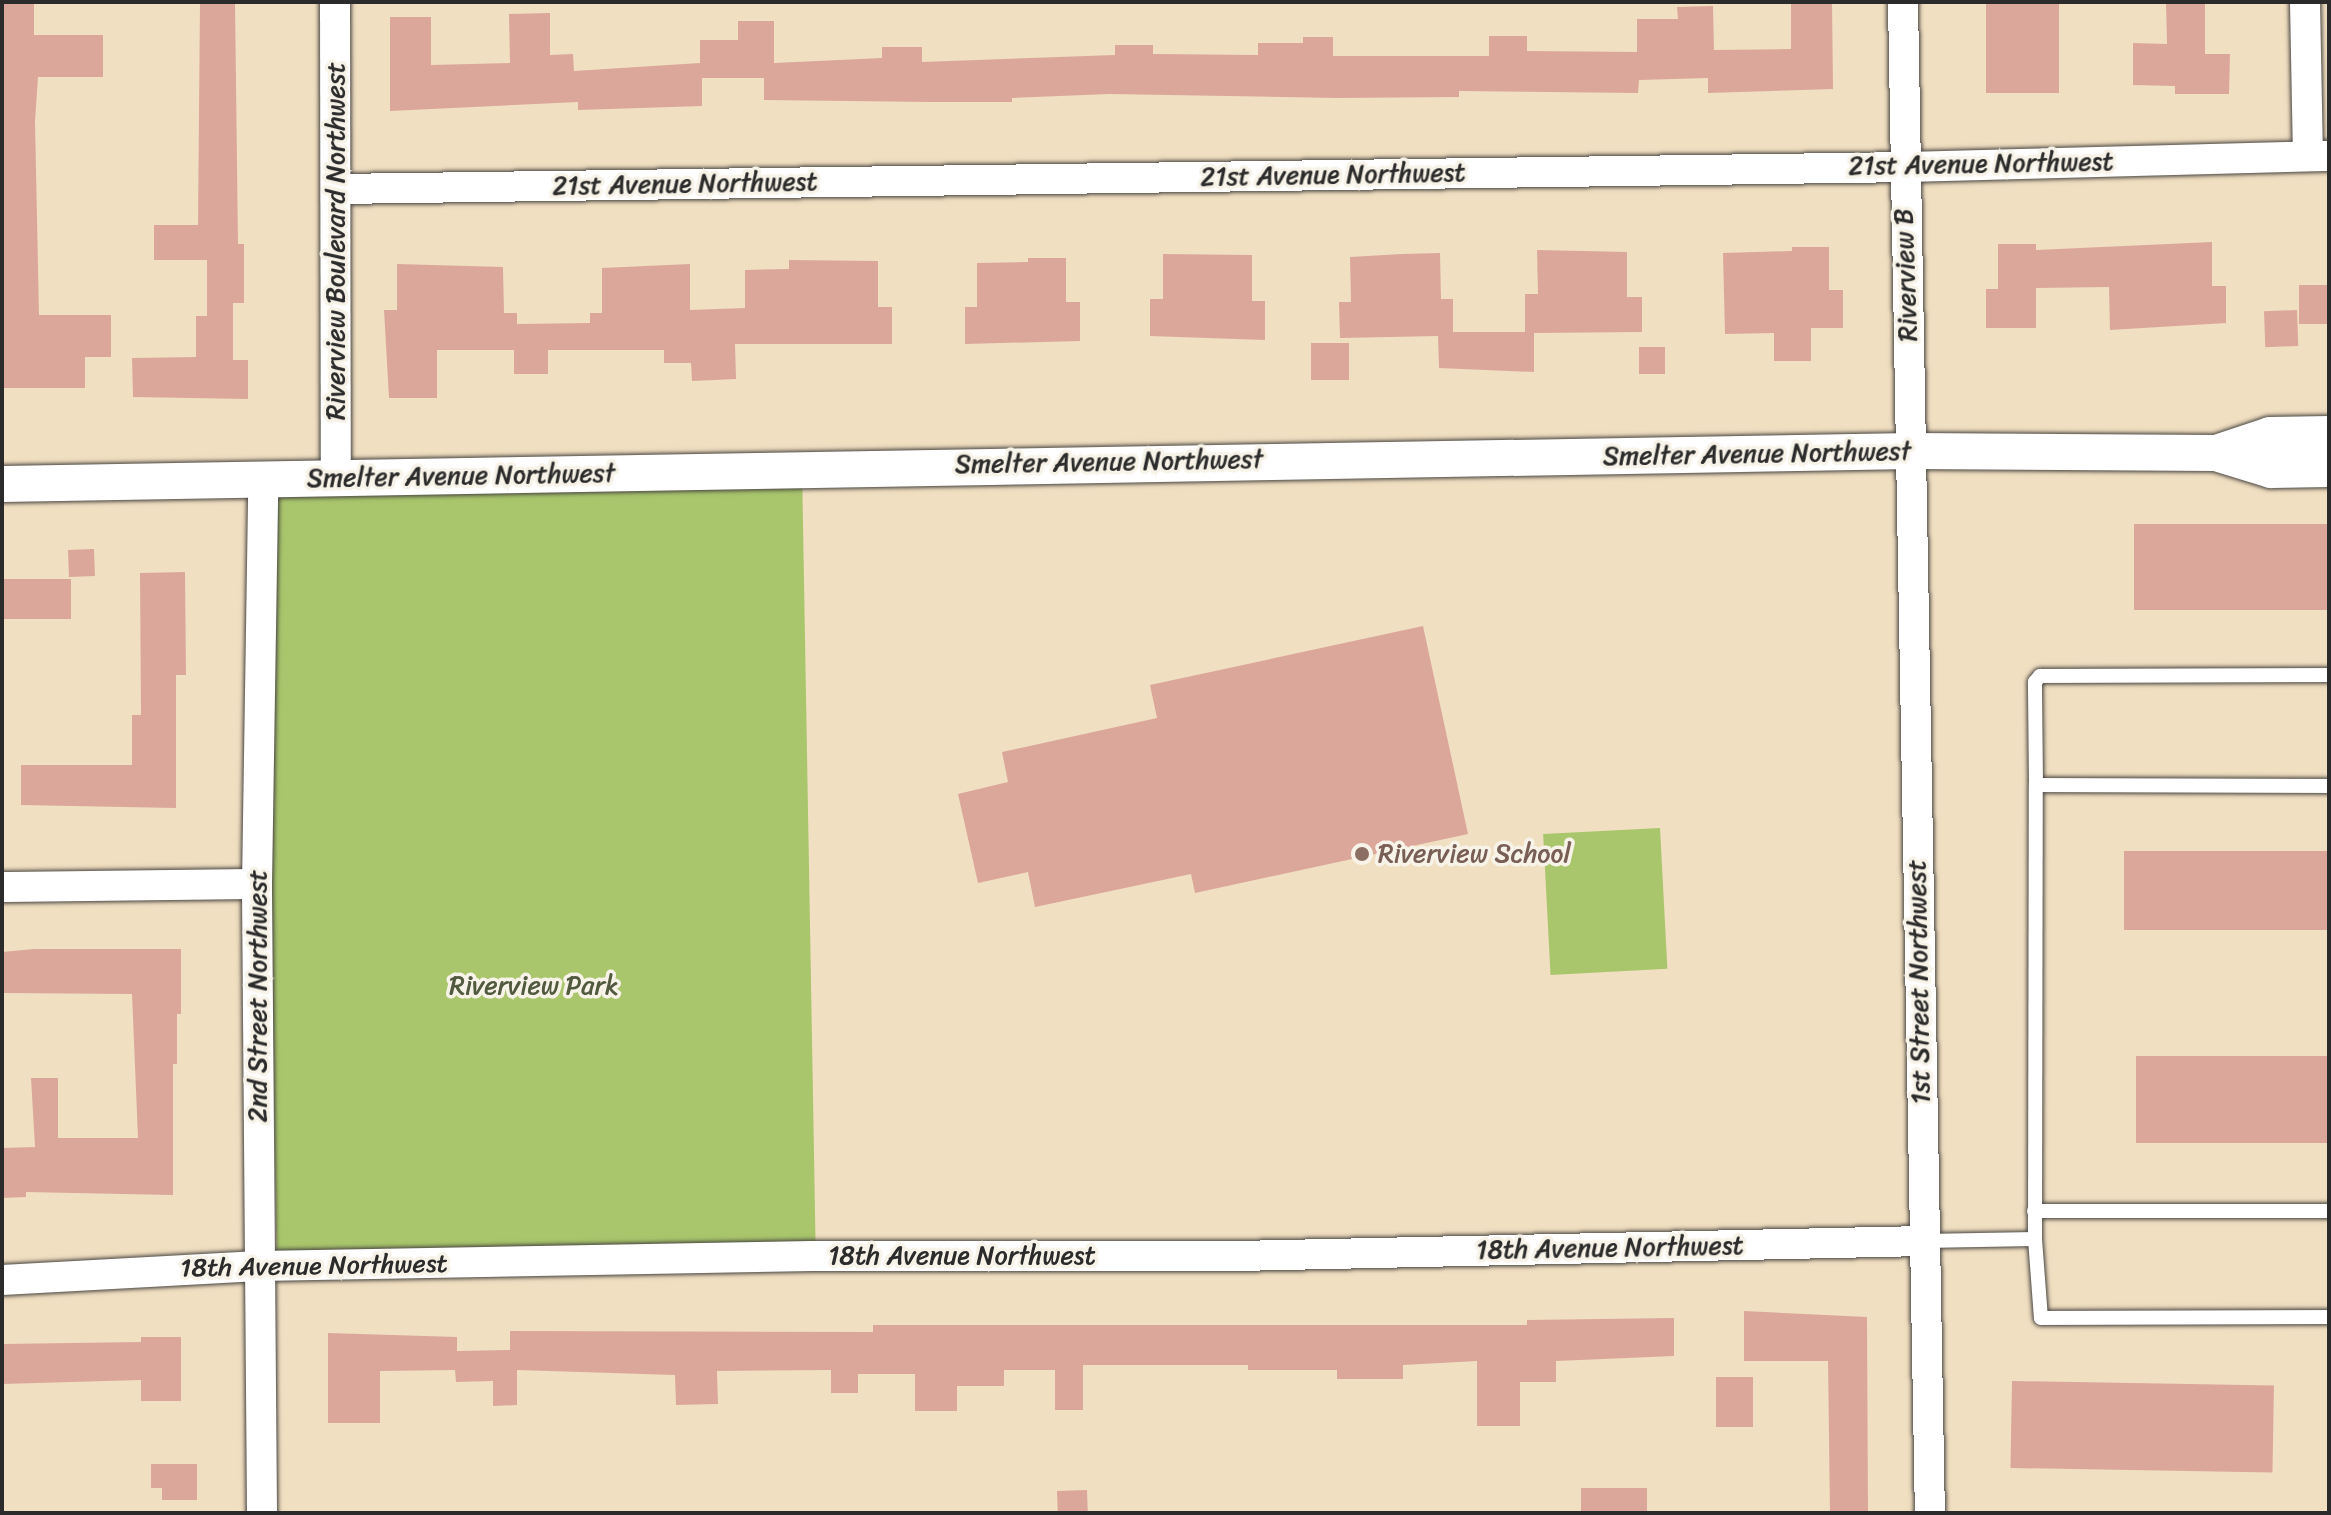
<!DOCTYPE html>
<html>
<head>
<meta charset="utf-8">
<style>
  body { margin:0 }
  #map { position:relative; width:2331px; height:1515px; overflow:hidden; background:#f1dfc1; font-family:Sriracha,sans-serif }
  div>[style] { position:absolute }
  .green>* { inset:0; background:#a9c66c; transform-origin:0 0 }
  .building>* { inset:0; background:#dba79a; transform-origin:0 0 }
  .roads { filter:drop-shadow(0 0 2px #494642) drop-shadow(0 0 2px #494642) }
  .service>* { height:14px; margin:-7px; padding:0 7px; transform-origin:7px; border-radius:7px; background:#fff }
  .minor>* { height:30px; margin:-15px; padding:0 15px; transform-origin:15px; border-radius:15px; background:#fff }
  .tertiary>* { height:36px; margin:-18px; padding:0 18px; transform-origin:18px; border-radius:18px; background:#fff }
  .dots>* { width:22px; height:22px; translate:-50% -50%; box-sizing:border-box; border:4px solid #f7f3e8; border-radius:50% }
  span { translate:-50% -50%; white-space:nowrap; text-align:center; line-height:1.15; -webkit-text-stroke:7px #f7f3e8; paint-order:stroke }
  .street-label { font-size:26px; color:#2b2b2b }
  .education-label { font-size:26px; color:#785e54 }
  .left { translate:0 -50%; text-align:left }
  .park-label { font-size:26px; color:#515a3e }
  .frame { position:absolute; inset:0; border:4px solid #2b2b2b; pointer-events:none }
</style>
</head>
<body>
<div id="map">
  <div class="green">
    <div style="left:802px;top:467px;width:789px;height:539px;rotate:89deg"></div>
    <div style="left:1660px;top:828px;width:141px;height:117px;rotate:87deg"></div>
  </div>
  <div class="building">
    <div style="clip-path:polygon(2px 2px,34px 2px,34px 35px,103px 35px,103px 77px,38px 77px,35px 121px,39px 315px,111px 315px,111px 357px,85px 357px,85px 388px,2px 388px)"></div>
    <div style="clip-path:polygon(200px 2px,235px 2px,238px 244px,244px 244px,244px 303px,233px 303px,233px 360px,248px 360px,248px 399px,133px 397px,132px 358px,196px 357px,196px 316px,207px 316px,207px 260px,154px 260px,154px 225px,198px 225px)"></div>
    <div style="clip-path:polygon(1791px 2px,1832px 2px,1833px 89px,1708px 93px,1708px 78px,1639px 80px,1638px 93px,1459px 91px,1459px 97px,1336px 98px,1109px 94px,1012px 98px,1012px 102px,930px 102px,764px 100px,764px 78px,702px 78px,702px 106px,578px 110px,578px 102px,390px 111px,390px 17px,431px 17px,431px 65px,510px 63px,509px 14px,550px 13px,550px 55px,573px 54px,574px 71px,700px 63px,700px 40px,738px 40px,738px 21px,774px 21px,774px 63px,882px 58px,882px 47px,922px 47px,922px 62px,1115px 55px,1115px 45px,1153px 45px,1153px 54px,1258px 55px,1258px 43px,1303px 43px,1303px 37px,1333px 37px,1333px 56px,1489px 56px,1489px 36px,1527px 36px,1527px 51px,1637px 52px,1637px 19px,1678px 19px,1677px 7px,1713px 6px,1714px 50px,1791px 49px)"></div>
    <div style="left:1986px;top:2px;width:73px;height:91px"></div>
    <div style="clip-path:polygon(2166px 2px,2205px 2px,2205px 54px,2230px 54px,2229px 94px,2175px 94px,2175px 86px,2133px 85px,2133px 43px,2167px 44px)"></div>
    <div style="clip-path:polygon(2212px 242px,2212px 286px,2226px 286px,2226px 323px,2110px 330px,2109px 287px,2036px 288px,2036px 328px,1986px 328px,1986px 289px,1998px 289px,1998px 244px,2036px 244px,2036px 250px)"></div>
    <div style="clip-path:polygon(1792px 247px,1829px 247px,1829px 290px,1843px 290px,1843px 328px,1811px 328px,1811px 361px,1774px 361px,1774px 333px,1725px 334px,1723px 253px,1792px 251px)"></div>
    <div style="clip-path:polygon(1537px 250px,1627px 252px,1627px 297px,1642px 297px,1642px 332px,1534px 333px,1534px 372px,1439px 368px,1438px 336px,1340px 338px,1339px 302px,1351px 302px,1350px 257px,1402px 254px,1440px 253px,1441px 299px,1453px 299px,1453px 332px,1525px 332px,1525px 294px,1538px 294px)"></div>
    <div style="clip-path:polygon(1163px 254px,1252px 255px,1252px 301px,1265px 301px,1265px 340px,1150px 336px,1150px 299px,1163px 299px)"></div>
    <div style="clip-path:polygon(1028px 258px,1066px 258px,1066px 302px,1080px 302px,1080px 341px,965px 344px,965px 307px,977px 307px,977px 263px,1028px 262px)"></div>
    <div style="clip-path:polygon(789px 260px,878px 261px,878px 307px,892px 307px,892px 344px,735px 344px,736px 379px,692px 381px,691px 363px,664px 363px,664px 350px,548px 350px,548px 374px,514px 374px,514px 350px,437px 350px,437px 398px,389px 398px,384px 310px,397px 310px,397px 264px,503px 267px,504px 313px,517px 313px,517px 324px,590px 323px,590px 313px,602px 313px,602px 268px,690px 264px,690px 310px,745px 308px,745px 270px,789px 269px)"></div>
    <div style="left:2299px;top:285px;width:30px;height:39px"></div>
    <div style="left:2297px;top:310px;width:36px;height:33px;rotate:88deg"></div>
    <div style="left:1311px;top:343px;width:38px;height:37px"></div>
    <div style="left:1639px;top:347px;width:26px;height:27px"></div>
    <div style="left:2134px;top:524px;width:195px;height:86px"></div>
    <div style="left:94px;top:549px;width:27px;height:26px;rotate:88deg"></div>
    <div style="clip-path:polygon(185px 572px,186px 675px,176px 675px,176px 808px,21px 805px,21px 765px,132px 765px,132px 715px,141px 715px,140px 573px)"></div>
    <div style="left:2px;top:579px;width:69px;height:40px"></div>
    <div style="clip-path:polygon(1423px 626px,1468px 834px,1195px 893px,1191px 874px,1035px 907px,1028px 872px,978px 883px,958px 794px,1008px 782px,1002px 752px,1157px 718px,1150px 685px)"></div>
    <div style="left:2329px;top:851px;width:79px;height:205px;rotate:90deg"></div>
    <div style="clip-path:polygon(34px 949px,181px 949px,181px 1014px,177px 1014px,177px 1064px,173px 1064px,173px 1195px,26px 1192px,26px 1197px,2px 1198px,2px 1148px,35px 1147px,31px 1078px,58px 1078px,58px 1138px,138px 1138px,132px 994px,2px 993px,2px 952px)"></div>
    <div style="left:2329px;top:1056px;width:87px;height:193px;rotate:90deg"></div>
    <div style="clip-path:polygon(1744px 1311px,1867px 1317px,1868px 1513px,1830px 1513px,1828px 1361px,1744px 1361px)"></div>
    <div style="clip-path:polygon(1674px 1318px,1674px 1356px,1556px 1361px,1556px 1382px,1520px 1382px,1520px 1426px,1477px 1426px,1477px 1361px,1403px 1365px,1403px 1379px,1337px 1379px,1337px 1370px,1248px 1370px,1248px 1365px,1083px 1365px,1083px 1410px,1055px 1410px,1055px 1370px,1004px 1370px,1004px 1386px,957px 1386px,957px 1411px,915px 1411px,915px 1374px,858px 1374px,858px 1393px,831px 1393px,831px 1370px,717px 1371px,718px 1404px,676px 1405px,675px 1375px,517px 1370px,517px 1405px,493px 1406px,493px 1381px,456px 1382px,455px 1370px,380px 1371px,380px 1423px,328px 1423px,328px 1333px,457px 1337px,457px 1351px,510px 1350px,510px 1331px,873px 1332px,873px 1325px,1527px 1325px,1527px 1320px)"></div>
    <div style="clip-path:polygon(141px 1337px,181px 1337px,181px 1401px,141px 1401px,141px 1380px,2px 1384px,2px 1344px,141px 1342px)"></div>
    <div style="left:1716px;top:1377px;width:37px;height:50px"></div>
    <div style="left:2012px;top:1381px;width:262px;height:87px;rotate:1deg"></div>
    <div style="clip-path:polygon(151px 1464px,197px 1464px,197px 1500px,162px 1500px,162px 1488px,151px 1488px)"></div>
    <div style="left:1647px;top:1488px;width:25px;height:66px;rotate:90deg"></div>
    <div style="left:1087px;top:1490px;width:23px;height:30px;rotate:88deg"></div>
  </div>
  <div class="roads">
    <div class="service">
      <div style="left:2036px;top:785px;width:103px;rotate:-90.6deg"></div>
      <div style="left:2035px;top:682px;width:8px;rotate:-50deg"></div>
      <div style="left:2040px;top:676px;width:289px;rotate:-0.2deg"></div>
      <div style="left:2034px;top:1211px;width:295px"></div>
      <div style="left:2035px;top:1239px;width:454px;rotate:-89.9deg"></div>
      <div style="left:2036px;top:785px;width:293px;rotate:0.2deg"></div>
      <div style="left:1923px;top:1241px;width:112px;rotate:-1deg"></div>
      <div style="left:2035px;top:1239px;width:79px;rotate:85.7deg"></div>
      <div style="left:2041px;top:1318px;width:288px;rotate:-0.2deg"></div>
    </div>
    <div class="minor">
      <div style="left:335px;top:2px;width:478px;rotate:89.9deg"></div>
      <div style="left:1903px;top:2px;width:1511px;rotate:88.98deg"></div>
      <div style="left:2305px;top:2px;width:154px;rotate:88.9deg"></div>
      <div style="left:336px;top:189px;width:1567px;rotate:-0.8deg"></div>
      <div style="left:1903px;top:167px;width:426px;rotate:-1.5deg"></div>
      <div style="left:2px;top:887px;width:255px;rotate:-0.7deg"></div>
      <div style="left:2px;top:1280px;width:257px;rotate:-3.1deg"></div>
      <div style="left:259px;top:1266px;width:553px;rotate:-1.04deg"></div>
      <div style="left:812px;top:1256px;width:425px"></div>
      <div style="left:1237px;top:1256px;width:685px;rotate:-1.25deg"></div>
      <div style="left:262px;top:1513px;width:629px;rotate:-90.46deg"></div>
      <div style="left:257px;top:884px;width:404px;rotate:-89.1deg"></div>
    </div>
    <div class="tertiary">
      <div style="left:2216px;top:453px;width:57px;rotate:-18.4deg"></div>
      <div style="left:2270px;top:435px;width:59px;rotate:-1deg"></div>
      <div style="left:2px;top:484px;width:1910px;rotate:-0.99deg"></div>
      <div style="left:1912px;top:451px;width:304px;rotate:0.4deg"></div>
      <div style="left:2216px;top:453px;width:58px;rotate:17.2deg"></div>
      <div style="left:2271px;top:470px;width:58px;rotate:-1deg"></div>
    </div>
  </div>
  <div class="dots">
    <div style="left:1362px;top:854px;background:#8d6e63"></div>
  </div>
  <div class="street-label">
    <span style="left:1981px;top:164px;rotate:-1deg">21st Avenue Northwest</span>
    <span style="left:1333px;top:175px;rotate:-1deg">21st Avenue Northwest</span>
    <span style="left:685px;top:184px;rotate:-1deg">21st Avenue Northwest</span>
    <span style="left:336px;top:241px;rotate:-90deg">Riverview Boulevard Northwest</span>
    <span style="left:1906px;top:275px;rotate:-92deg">Riverview B</span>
    <span style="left:1757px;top:454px;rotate:-1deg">Smelter Avenue Northwest</span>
    <span style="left:1109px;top:462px;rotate:-1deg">Smelter Avenue Northwest</span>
    <span style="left:461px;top:476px;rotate:-1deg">Smelter Avenue Northwest</span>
    <span style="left:1919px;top:982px;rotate:-91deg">1st Street Northwest</span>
    <span style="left:258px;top:996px;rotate:-90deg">2nd Street Northwest</span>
    <span style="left:1610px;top:1248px;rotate:-1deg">18th Avenue Northwest</span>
    <span style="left:962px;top:1256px">18th Avenue Northwest</span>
    <span style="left:314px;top:1266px;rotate:-1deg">18th Avenue Northwest</span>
  </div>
  <div class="education-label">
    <span class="left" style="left:1378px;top:854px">Riverview School</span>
  </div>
  <div class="park-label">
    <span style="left:534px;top:986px">Riverview Park</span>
  </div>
  <div class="frame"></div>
</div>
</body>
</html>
